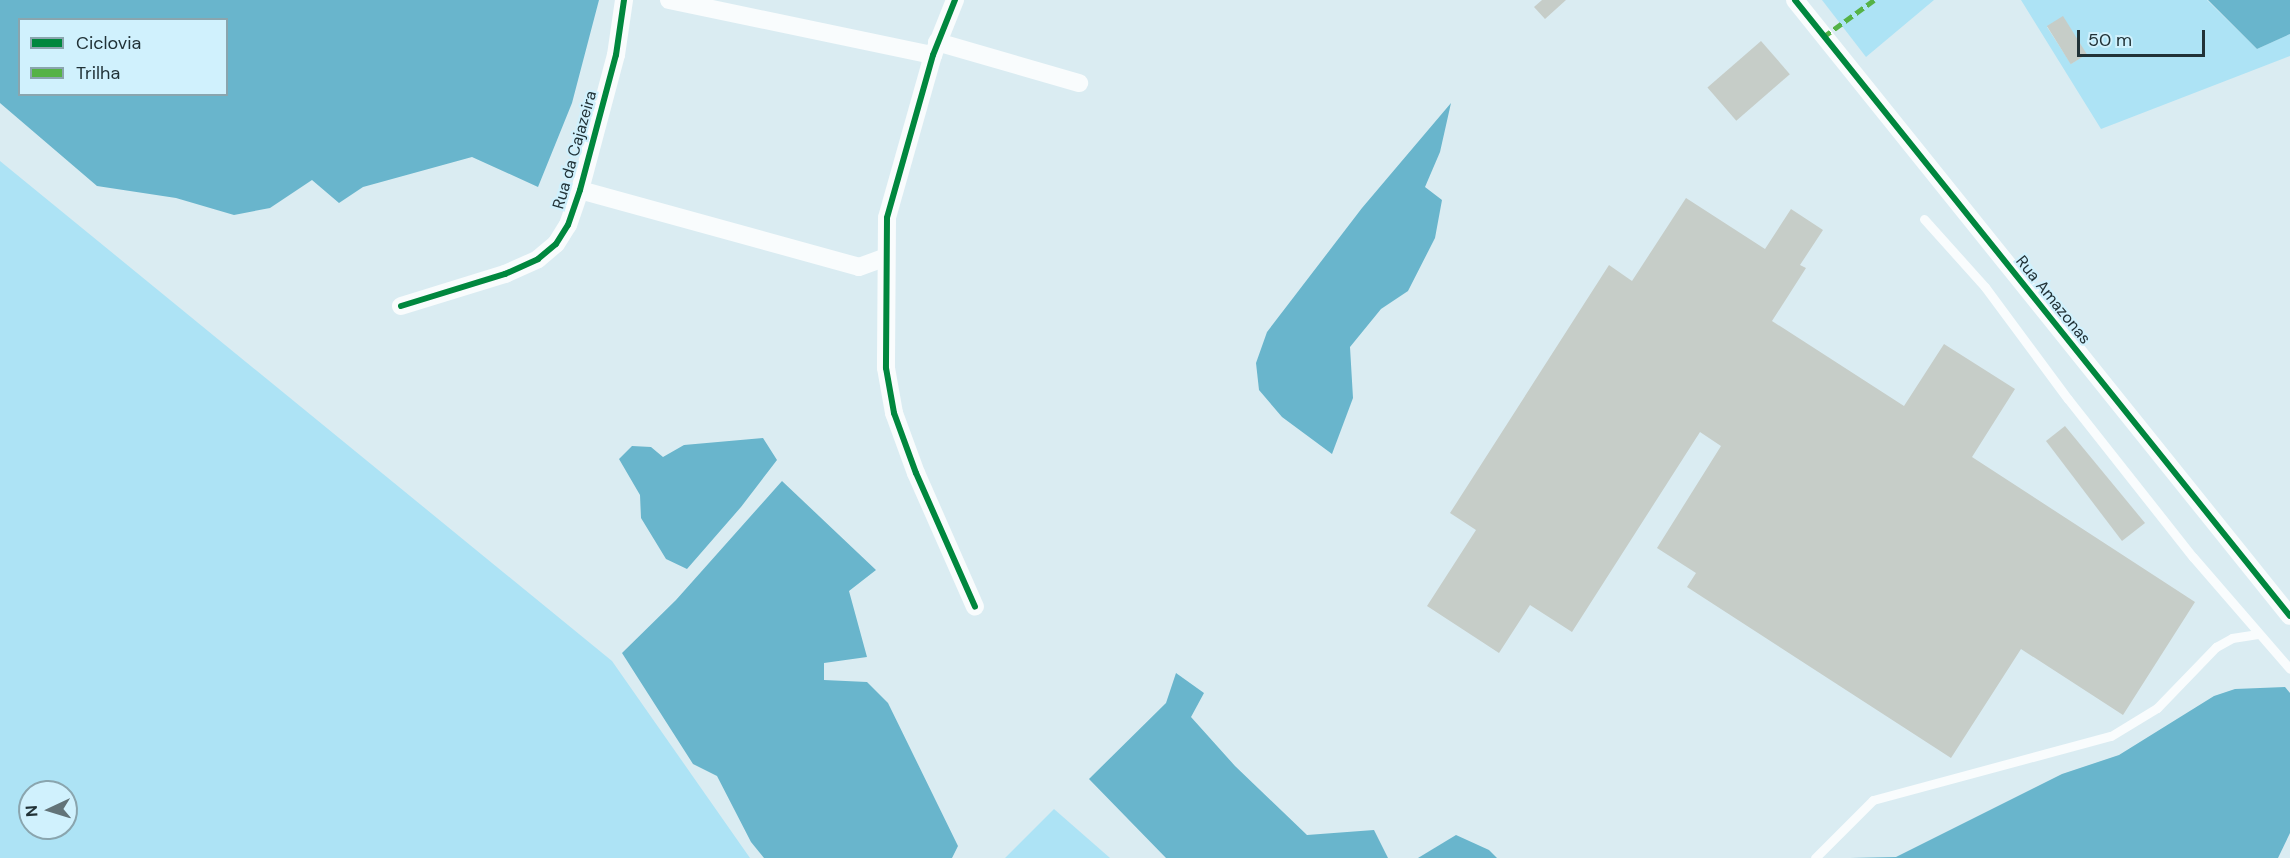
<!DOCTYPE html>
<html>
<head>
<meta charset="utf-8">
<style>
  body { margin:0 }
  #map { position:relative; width:2290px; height:858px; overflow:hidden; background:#daecf2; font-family:"DM Sans",sans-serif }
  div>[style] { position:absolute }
  .green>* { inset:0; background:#ade3f5 }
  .water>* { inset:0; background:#69b5cc }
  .building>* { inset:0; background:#c6cdc8; transform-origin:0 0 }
  .lane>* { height:9px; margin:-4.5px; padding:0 4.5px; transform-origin:4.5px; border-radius:4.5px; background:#f9fcfd }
  .street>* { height:18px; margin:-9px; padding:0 9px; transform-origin:9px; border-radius:9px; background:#f9fcfd }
  .quiet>* { height:4.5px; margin-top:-2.25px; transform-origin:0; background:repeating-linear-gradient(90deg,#55b246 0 9px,transparent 0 13.5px) }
  .cycleway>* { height:6px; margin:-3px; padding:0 3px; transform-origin:3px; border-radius:3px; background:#00873e }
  span { translate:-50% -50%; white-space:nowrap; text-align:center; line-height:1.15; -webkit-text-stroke:4.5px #d0f1fd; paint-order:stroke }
  .street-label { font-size:16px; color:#213237 }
  .legend { position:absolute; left:18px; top:18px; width:210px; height:78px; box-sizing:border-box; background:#d0f1fd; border:2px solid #8aa5ae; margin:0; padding:8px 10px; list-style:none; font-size:18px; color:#213237 }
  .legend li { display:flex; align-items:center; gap:12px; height:30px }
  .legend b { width:30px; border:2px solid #8aa5ae }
  .north { position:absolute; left:18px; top:780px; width:60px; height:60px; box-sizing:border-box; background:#d0f1fd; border:2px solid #8aa5ae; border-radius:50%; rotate:266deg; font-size:16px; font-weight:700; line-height:24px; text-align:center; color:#213237 }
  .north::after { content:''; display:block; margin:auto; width:21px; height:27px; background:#627378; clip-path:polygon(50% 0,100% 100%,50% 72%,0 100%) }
  .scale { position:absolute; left:2077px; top:30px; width:128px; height:27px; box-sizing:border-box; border:3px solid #213237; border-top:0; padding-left:8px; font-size:18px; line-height:21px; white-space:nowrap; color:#213237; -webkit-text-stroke:4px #d0f1fd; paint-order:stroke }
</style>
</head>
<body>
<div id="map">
  <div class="green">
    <div style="clip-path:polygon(1822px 0,1934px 0,1866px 57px)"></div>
    <div style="clip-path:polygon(evenodd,2021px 0,2207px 0,2257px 49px,2290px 34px,2290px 56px,2101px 129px,2021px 0,2063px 17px,2086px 54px,2071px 64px,2047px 27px,2063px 17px)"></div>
    <div style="clip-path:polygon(evenodd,0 161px,612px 661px,750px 858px,0 858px,0 161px,30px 792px,66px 792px,66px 828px,30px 828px,30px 792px)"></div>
    <div style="clip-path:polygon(1054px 809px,1110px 858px,1005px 858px)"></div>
  </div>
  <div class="water">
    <div style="clip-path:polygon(evenodd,0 0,599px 0,572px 103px,538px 187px,472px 157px,363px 187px,339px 203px,312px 180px,270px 208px,234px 215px,176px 198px,97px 186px,0 103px,0 0,20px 20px,226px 20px,226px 94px,20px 94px,20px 20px)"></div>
    <div style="clip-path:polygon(2208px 0,2290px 0,2290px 34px,2257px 49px)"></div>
    <div style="clip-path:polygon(1451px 103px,1440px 152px,1425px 187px,1442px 200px,1435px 238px,1408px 291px,1381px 309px,1350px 347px,1353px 398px,1332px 454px,1282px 417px,1259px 390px,1256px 363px,1267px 332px,1362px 208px)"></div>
    <div style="clip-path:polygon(763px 438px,777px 460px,741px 507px,687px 569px,666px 559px,641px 518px,640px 495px,619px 459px,632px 446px,651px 447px,663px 457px,684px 445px)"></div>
    <div style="clip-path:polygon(782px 481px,876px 570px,849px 591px,867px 657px,824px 663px,824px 680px,867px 682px,888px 703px,958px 846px,952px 858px,764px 858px,751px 842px,717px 776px,693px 764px,622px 653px,676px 600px)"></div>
    <div style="clip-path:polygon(1176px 673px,1204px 693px,1191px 717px,1235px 766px,1307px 835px,1374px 830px,1388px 858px,1166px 858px,1089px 779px,1166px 703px)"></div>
    <div style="clip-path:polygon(2285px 687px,2290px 693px,2290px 833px,2278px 858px,1850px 858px,1896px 857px,2062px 774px,2119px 755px,2214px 696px,2235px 689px)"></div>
    <div style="clip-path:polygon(1456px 835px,1489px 850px,1497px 858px,1418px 858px)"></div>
  </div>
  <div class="building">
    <div style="clip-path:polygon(1542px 0,1566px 0,1545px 19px,1534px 7px)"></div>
    <div style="left:2063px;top:16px;width:45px;height:19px;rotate:58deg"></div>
    <div style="left:1761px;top:41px;width:44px;height:71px;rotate:49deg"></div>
    <div style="clip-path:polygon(1686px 198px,1765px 249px,1791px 209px,1823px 230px,1800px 265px,1806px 268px,1772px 321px,1904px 406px,1944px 344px,2015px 389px,1972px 457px,2195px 602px,2123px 715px,2021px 649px,1951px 758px,1687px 587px,1696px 573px,1657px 548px,1721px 446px,1700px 432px,1572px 632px,1530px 605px,1499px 653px,1427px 606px,1476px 530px,1450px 513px,1609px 265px,1632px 281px)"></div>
    <div style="clip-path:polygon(2065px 426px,2145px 523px,2122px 541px,2046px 441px)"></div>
  </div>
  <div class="lane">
    <div style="left:1924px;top:219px;width:91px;rotate:48.1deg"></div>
    <div style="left:1985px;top:287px;width:139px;rotate:53.5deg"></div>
    <div style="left:2068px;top:399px;width:201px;rotate:51.7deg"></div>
    <div style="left:2193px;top:557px;width:148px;rotate:49.1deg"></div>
    <div style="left:1815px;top:858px;width:82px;rotate:-45deg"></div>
    <div style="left:1873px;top:800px;width:246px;rotate:-15.1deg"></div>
    <div style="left:2111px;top:736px;width:54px;rotate:-31.3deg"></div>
    <div style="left:2157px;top:708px;width:85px;rotate:-46deg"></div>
    <div style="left:2216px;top:647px;width:18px;rotate:-29deg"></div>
    <div style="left:2232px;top:638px;width:26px;rotate:-9deg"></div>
  </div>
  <div class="street">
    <div style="left:669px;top:0;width:270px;rotate:11.8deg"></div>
    <div style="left:955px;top:0;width:59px;rotate:111.8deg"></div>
    <div style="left:933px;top:55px;width:169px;rotate:105.8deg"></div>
    <div style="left:887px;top:218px;width:150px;rotate:90.4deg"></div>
    <div style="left:886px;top:368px;width:46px;rotate:79.9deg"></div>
    <div style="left:894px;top:413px;width:64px;rotate:69.9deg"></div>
    <div style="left:916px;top:473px;width:146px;rotate:66.2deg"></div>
    <div style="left:1795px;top:0;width:790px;rotate:51.22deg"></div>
    <div style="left:937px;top:42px;width:148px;rotate:16.1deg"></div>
    <div style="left:580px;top:190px;width:289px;rotate:15.4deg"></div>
    <div style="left:859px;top:267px;width:27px;rotate:-20deg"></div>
    <div style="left:401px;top:306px;width:109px;rotate:-17.1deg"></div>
    <div style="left:505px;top:274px;width:36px;rotate:-24deg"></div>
    <div style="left:538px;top:259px;width:23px;rotate:-40deg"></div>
    <div style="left:556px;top:244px;width:22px;rotate:-58deg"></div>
    <div style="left:568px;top:225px;width:37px;rotate:-71deg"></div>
    <div style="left:580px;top:190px;width:140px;rotate:-75.1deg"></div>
    <div style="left:616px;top:55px;width:56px;rotate:-81.7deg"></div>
  </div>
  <div class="quiet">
    <div style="left:1823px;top:37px;width:63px;rotate:-36deg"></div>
  </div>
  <div class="cycleway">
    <div style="left:955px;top:0;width:59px;rotate:111.8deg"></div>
    <div style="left:933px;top:55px;width:169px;rotate:105.8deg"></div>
    <div style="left:887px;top:218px;width:150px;rotate:90.4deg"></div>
    <div style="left:886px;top:368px;width:46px;rotate:79.9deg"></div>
    <div style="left:894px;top:413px;width:64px;rotate:69.9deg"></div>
    <div style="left:916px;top:473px;width:146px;rotate:66.2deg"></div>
    <div style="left:1795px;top:0;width:790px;rotate:51.22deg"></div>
    <div style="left:401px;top:306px;width:109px;rotate:-17.1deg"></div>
    <div style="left:505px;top:274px;width:36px;rotate:-24deg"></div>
    <div style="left:538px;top:259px;width:23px;rotate:-40deg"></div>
    <div style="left:556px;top:244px;width:22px;rotate:-58deg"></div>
    <div style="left:568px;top:225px;width:37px;rotate:-71deg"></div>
    <div style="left:580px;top:190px;width:140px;rotate:-75.1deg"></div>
    <div style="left:616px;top:55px;width:56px;rotate:-81.7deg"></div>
  </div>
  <div class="street-label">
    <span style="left:575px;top:150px;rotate:-74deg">Rua da Cajazeira</span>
    <span style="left:2053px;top:300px;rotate:51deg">Rua Amazonas</span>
  </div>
  <ul class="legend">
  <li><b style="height:8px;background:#00873e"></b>Ciclovia</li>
  <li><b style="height:8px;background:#55b246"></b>Trilha</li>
  </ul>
  <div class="north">N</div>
  <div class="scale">50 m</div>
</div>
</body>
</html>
